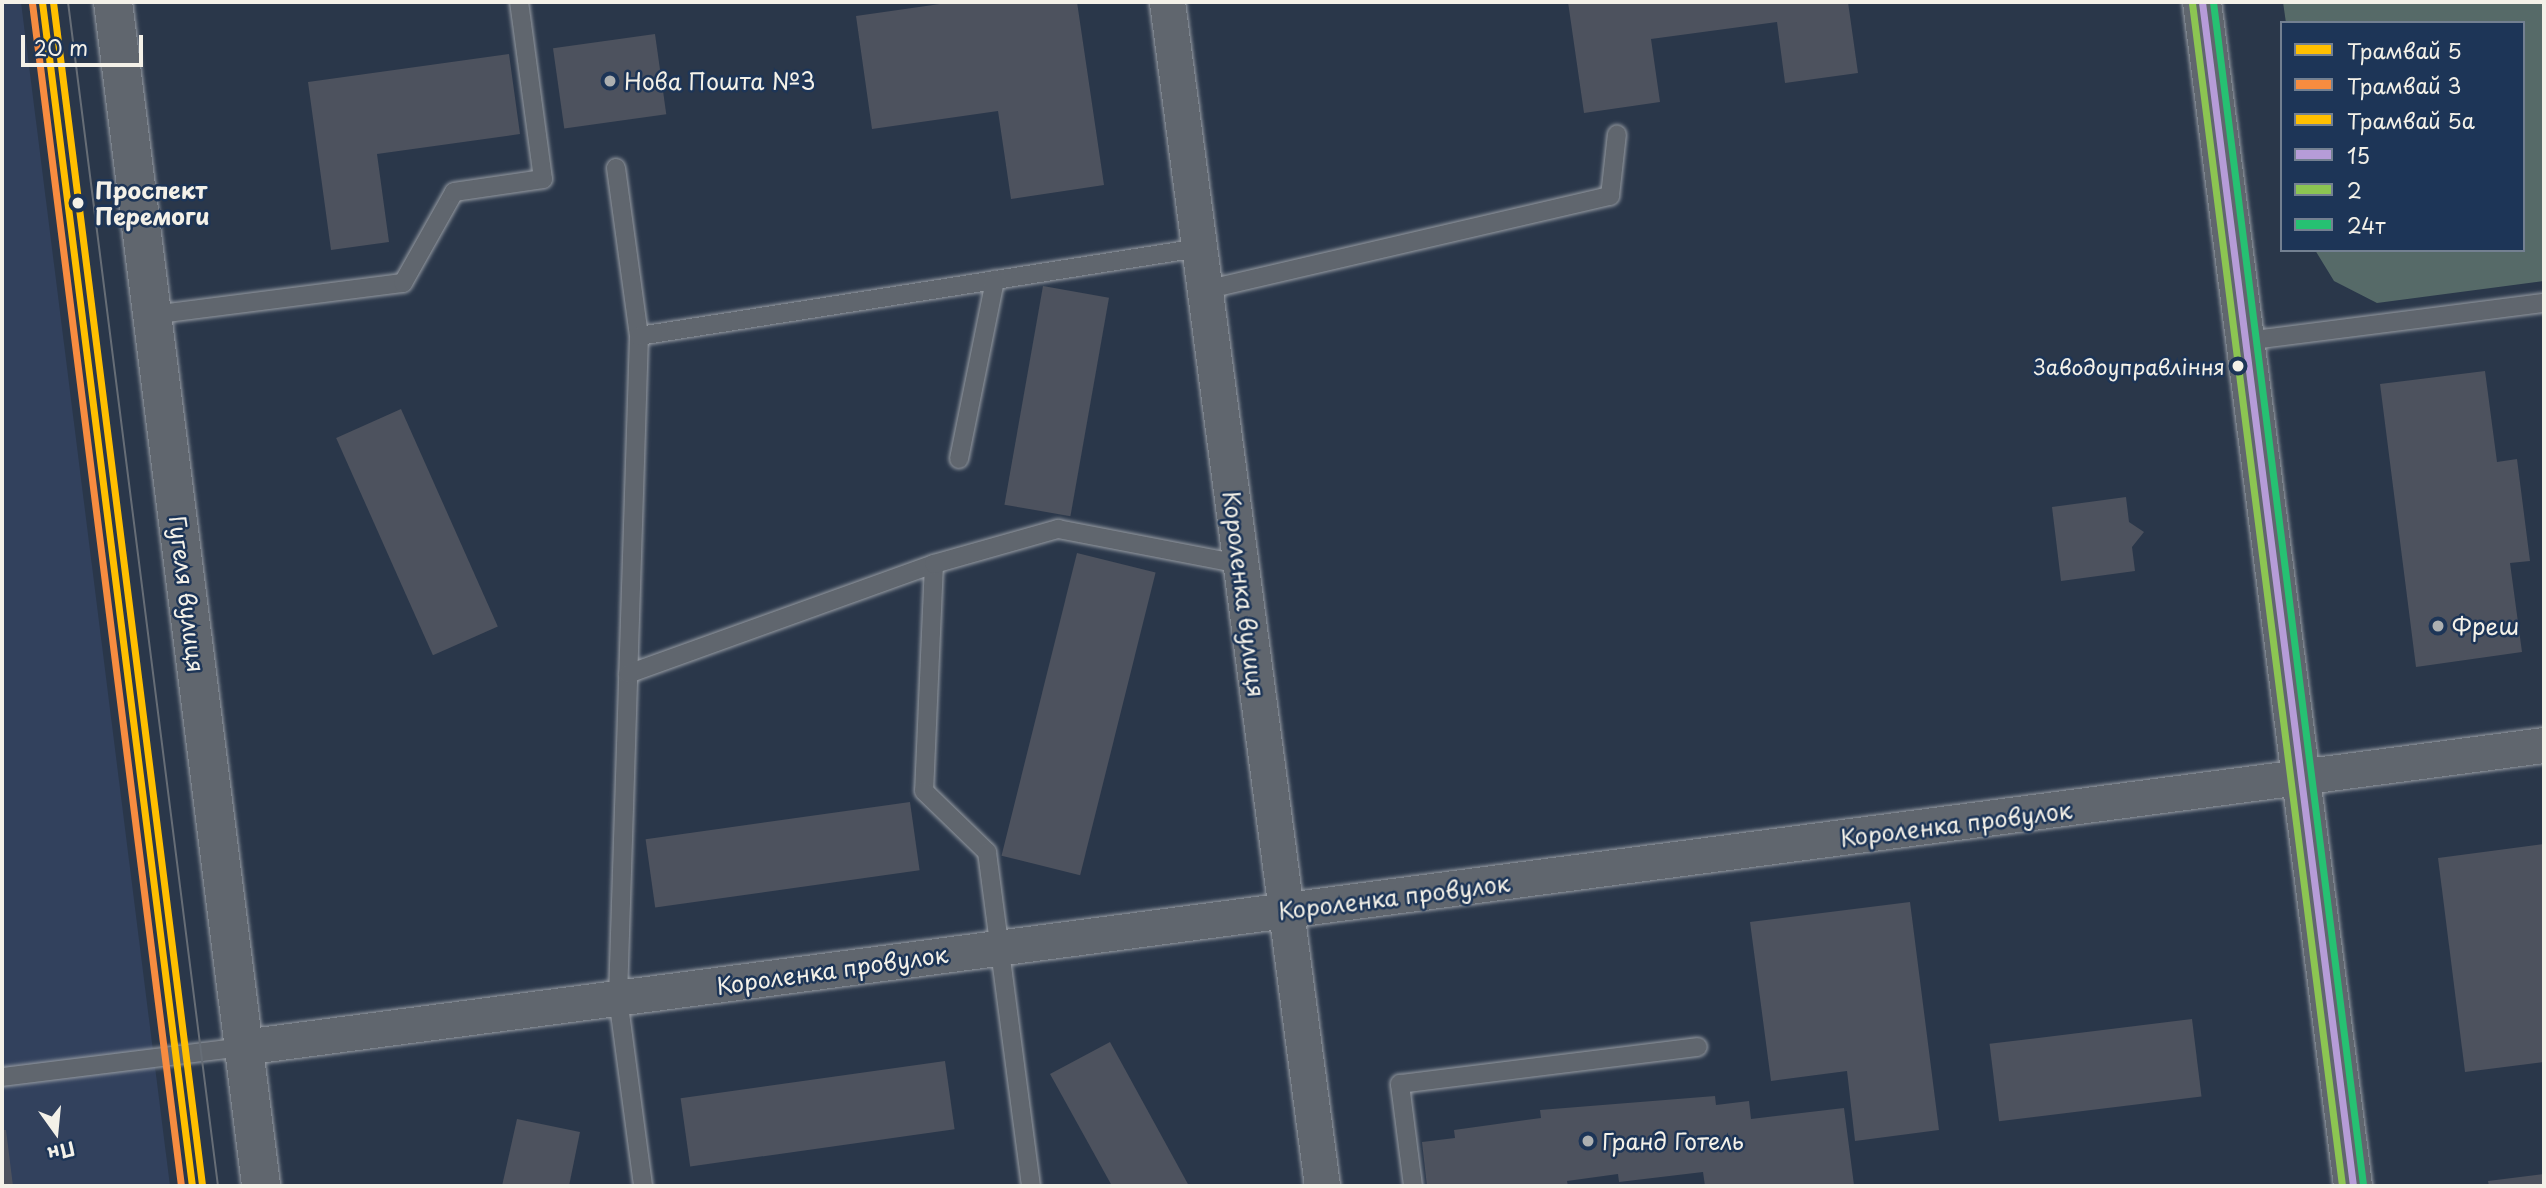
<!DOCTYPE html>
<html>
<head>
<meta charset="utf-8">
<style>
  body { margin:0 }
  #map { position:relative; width:2546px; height:1188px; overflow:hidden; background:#2a374a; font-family:"Playpen Sans",sans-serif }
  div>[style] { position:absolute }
  .built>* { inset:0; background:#32415d }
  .green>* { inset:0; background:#566a68 }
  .building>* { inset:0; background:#4d525e; transform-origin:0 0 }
  .roads { filter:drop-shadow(0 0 2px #979ca3) drop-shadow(0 0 2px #979ca3) }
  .service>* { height:18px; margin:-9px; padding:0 9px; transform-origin:9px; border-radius:9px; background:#60666e }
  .minor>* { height:35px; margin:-17.5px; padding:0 17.5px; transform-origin:17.5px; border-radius:17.5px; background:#60666e }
  .tertiary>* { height:38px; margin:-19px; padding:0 19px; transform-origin:19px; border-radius:19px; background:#60666e }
  .secondary>* { height:38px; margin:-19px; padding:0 19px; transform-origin:19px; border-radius:19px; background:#60666e }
  .tram>* { height:2px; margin:-1px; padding:0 1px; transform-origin:1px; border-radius:1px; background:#666d76 }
  .bus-1>* { height:7px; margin:-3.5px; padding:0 3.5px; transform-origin:3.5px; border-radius:3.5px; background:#b69cd8 }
  .bus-2>* { height:7px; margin:-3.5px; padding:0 3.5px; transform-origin:3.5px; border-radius:3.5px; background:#8cc552 }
  .bus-3>* { height:7px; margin:-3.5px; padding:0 3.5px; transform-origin:3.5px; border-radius:3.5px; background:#26c172 }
  .tram-1>* { height:7px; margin:-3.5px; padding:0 3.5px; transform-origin:3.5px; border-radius:3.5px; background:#ffbf00 }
  .tram-2>* { height:7px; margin:-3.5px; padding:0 3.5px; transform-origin:3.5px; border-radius:3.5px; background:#f78c40 }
  .tram-3>* { height:7px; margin:-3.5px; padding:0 3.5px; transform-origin:3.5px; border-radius:3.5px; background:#ffbf00 }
  .dots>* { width:19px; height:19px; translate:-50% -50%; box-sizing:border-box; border:4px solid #1d3557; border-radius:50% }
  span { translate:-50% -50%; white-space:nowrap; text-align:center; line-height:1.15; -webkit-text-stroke:5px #1d3557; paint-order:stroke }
  .bus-label { font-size:21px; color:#f4f1e8 }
  .right { translate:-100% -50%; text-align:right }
  .poi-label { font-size:23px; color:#f4f1e8 }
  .left { translate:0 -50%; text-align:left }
  .stop-label { font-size:23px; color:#f4f1e8; font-weight:700 }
  .street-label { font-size:23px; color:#f4f1e8 }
  .frame { position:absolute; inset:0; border:4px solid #f4f1e8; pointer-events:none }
  .legend { position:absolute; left:2280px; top:21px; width:245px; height:231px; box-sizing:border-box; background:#1d3557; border:2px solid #738091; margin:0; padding:9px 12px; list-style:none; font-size:21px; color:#f4f1e8 }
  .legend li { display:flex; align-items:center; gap:14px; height:35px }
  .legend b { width:35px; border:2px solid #738091 }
  .north { position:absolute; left:21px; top:1097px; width:70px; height:70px; -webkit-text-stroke:5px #1d3557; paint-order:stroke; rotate:165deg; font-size:19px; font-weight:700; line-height:28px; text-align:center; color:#f4f1e8 }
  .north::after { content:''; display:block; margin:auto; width:24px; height:32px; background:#f4f1e8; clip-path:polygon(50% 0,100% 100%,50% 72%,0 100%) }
  .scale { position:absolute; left:21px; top:35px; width:122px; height:32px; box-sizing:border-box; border:4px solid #f4f1e8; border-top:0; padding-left:9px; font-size:21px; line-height:24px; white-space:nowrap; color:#f4f1e8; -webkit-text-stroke:5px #1d3557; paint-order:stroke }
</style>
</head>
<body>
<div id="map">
  <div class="built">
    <div style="clip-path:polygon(2px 2px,21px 2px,170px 1186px,2px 1186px)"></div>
  </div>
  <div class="green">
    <div style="clip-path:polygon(2283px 2px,2544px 2px,2544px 281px,2377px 303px,2334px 281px,2315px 250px,2523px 250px,2523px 23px,2286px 23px)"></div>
  </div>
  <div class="building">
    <div style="clip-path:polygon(954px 2px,1077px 2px,1104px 185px,1011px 199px,998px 111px,872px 129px,856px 16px)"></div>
    <div style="clip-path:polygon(1568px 2px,1848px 2px,1858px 73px,1785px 83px,1777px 22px,1651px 39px,1660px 102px,1584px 113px)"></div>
    <div style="left:655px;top:34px;width:81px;height:103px;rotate:82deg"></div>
    <div style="clip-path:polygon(509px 54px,520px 134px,377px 154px,389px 242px,331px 250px,308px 82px)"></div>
    <div style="left:1043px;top:286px;width:67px;height:222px;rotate:10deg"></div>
    <div style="clip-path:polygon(2485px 371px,2497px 462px,2517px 459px,2530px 561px,2510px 563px,2522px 652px,2416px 667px,2380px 384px)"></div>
    <div style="left:401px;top:409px;width:238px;height:71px;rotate:66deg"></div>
    <div style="clip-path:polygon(2126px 497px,2129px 522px,2144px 532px,2132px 547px,2135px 571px,2061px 581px,2052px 507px)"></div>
    <div style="left:1077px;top:553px;width:81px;height:312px;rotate:14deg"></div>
    <div style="left:910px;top:802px;width:69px;height:267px;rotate:82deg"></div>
    <div style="clip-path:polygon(2544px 844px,2544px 1062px,2465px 1072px,2438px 858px)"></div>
    <div style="clip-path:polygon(1910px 902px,1939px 1130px,1855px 1141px,1847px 1071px,1771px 1081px,1750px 922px)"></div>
    <div style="left:2192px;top:1019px;width:78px;height:204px;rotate:83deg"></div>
    <div style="clip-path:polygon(1110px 1042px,1189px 1186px,1112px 1186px,1050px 1074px)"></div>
    <div style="left:945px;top:1061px;width:69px;height:267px;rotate:82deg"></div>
    <div style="clip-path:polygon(1715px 1096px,1716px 1105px,1749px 1101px,1751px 1119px,1844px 1108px,1854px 1185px,1705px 1186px,1703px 1172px,1619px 1182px,1618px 1174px,1567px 1181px,1568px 1186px,1427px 1186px,1422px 1142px,1455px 1138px,1454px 1130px,1541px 1118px,1540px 1110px)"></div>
    <div style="clip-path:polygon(517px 1119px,580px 1132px,569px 1186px,502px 1186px)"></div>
    <div style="clip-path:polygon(2px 1130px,6px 1130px,13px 1186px,2px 1186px)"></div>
    <div style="clip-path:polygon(2544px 1174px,2544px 1186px,2489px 1186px,2488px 1181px)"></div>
  </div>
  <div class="roads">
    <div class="service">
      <div style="left:616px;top:168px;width:170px;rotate:82.2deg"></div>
      <div style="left:639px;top:336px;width:662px;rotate:91.82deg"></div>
      <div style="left:618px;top:998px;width:190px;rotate:82.4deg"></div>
      <div style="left:1205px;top:290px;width:416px;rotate:-13.1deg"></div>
      <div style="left:1610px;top:196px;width:62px;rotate:-83.6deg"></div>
      <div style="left:152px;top:315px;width:253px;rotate:-7.3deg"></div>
      <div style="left:403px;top:283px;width:104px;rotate:-60.7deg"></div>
      <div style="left:454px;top:192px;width:90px;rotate:-8.3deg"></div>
      <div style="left:543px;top:179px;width:179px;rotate:-97.7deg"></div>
      <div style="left:639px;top:336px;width:567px;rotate:-8.93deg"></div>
      <div style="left:2246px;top:341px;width:300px;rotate:-7.3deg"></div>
      <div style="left:959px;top:459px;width:183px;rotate:-78.6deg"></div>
      <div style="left:934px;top:564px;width:227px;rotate:92.5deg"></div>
      <div style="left:924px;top:791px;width:88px;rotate:44.1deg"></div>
      <div style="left:987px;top:852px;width:337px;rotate:82.5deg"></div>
      <div style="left:628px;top:674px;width:325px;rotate:-19.8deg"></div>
      <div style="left:934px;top:564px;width:129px;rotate:-15.8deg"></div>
      <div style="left:1058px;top:529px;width:185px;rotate:10.9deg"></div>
      <div style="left:2px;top:1077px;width:243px;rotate:-7.1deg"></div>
      <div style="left:1413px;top:1186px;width:103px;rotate:-97.3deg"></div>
      <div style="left:1400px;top:1084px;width:300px;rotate:-7.1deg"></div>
    </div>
    <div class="minor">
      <div style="left:1167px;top:2px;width:1194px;rotate:82.54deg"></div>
      <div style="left:243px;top:1047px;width:2321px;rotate:-7.48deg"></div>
    </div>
    <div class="tertiary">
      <div style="left:113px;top:2px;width:1193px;rotate:82.87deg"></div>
    </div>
    <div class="secondary">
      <div style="left:2202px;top:2px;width:1194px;rotate:82.73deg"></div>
    </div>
  </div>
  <div class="tram">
    <div style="left:68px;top:2px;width:1193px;rotate:82.78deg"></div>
  </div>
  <div class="bus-1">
    <div style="left:2202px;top:2px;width:1194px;rotate:82.73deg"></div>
  </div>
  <div class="bus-2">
    <div style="left:2192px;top:3px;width:1192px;rotate:82.77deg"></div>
  </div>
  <div class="bus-3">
    <div style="left:2213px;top:2px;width:1192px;rotate:82.77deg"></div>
  </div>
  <div class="tram-1">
    <div style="left:42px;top:2px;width:1193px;rotate:82.78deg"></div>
  </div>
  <div class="tram-2">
    <div style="left:32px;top:3px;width:1192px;rotate:82.82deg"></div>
  </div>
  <div class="tram-3">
    <div style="left:53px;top:2px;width:1192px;rotate:82.82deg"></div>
  </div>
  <div class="dots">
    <div style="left:610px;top:81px;background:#adb0b1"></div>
    <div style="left:78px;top:203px;background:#f4f1e8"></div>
    <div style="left:2238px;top:366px;background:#f4f1e8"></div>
    <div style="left:2438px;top:626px;background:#adb0b1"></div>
    <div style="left:1588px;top:1141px;background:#adb0b1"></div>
  </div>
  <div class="bus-label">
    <span class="right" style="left:2225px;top:366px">Заводоуправління</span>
  </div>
  <div class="poi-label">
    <span class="left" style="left:624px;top:81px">Нова Пошта №3</span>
    <span class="left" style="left:2452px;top:626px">Фреш</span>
    <span class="left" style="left:1602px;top:1141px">Гранд Готель</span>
  </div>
  <div class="stop-label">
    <span class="left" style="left:95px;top:203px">Проспект<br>Перемоги</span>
  </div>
  <div class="street-label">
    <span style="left:187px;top:594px;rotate:83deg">Гугеля вулиця</span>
    <span style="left:1244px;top:594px;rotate:83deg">Короленка вулиця</span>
    <span style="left:1956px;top:824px;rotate:-7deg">Короленка провулок</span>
    <span style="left:1394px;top:897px;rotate:-7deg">Короленка провулок</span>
    <span style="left:832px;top:970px;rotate:-8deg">Короленка провулок</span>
  </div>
  <div class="frame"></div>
  <ul class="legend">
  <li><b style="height:9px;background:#ffbf00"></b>Трамвай 5</li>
  <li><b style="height:9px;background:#f78c40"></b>Трамвай 3</li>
  <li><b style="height:9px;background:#ffbf00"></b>Трамвай 5а</li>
  <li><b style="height:9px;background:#b69cd8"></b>15</li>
  <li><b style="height:9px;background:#8cc552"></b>2</li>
  <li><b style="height:9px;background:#26c172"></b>24т</li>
  </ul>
  <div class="north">Пн</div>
  <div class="scale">20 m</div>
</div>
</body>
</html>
